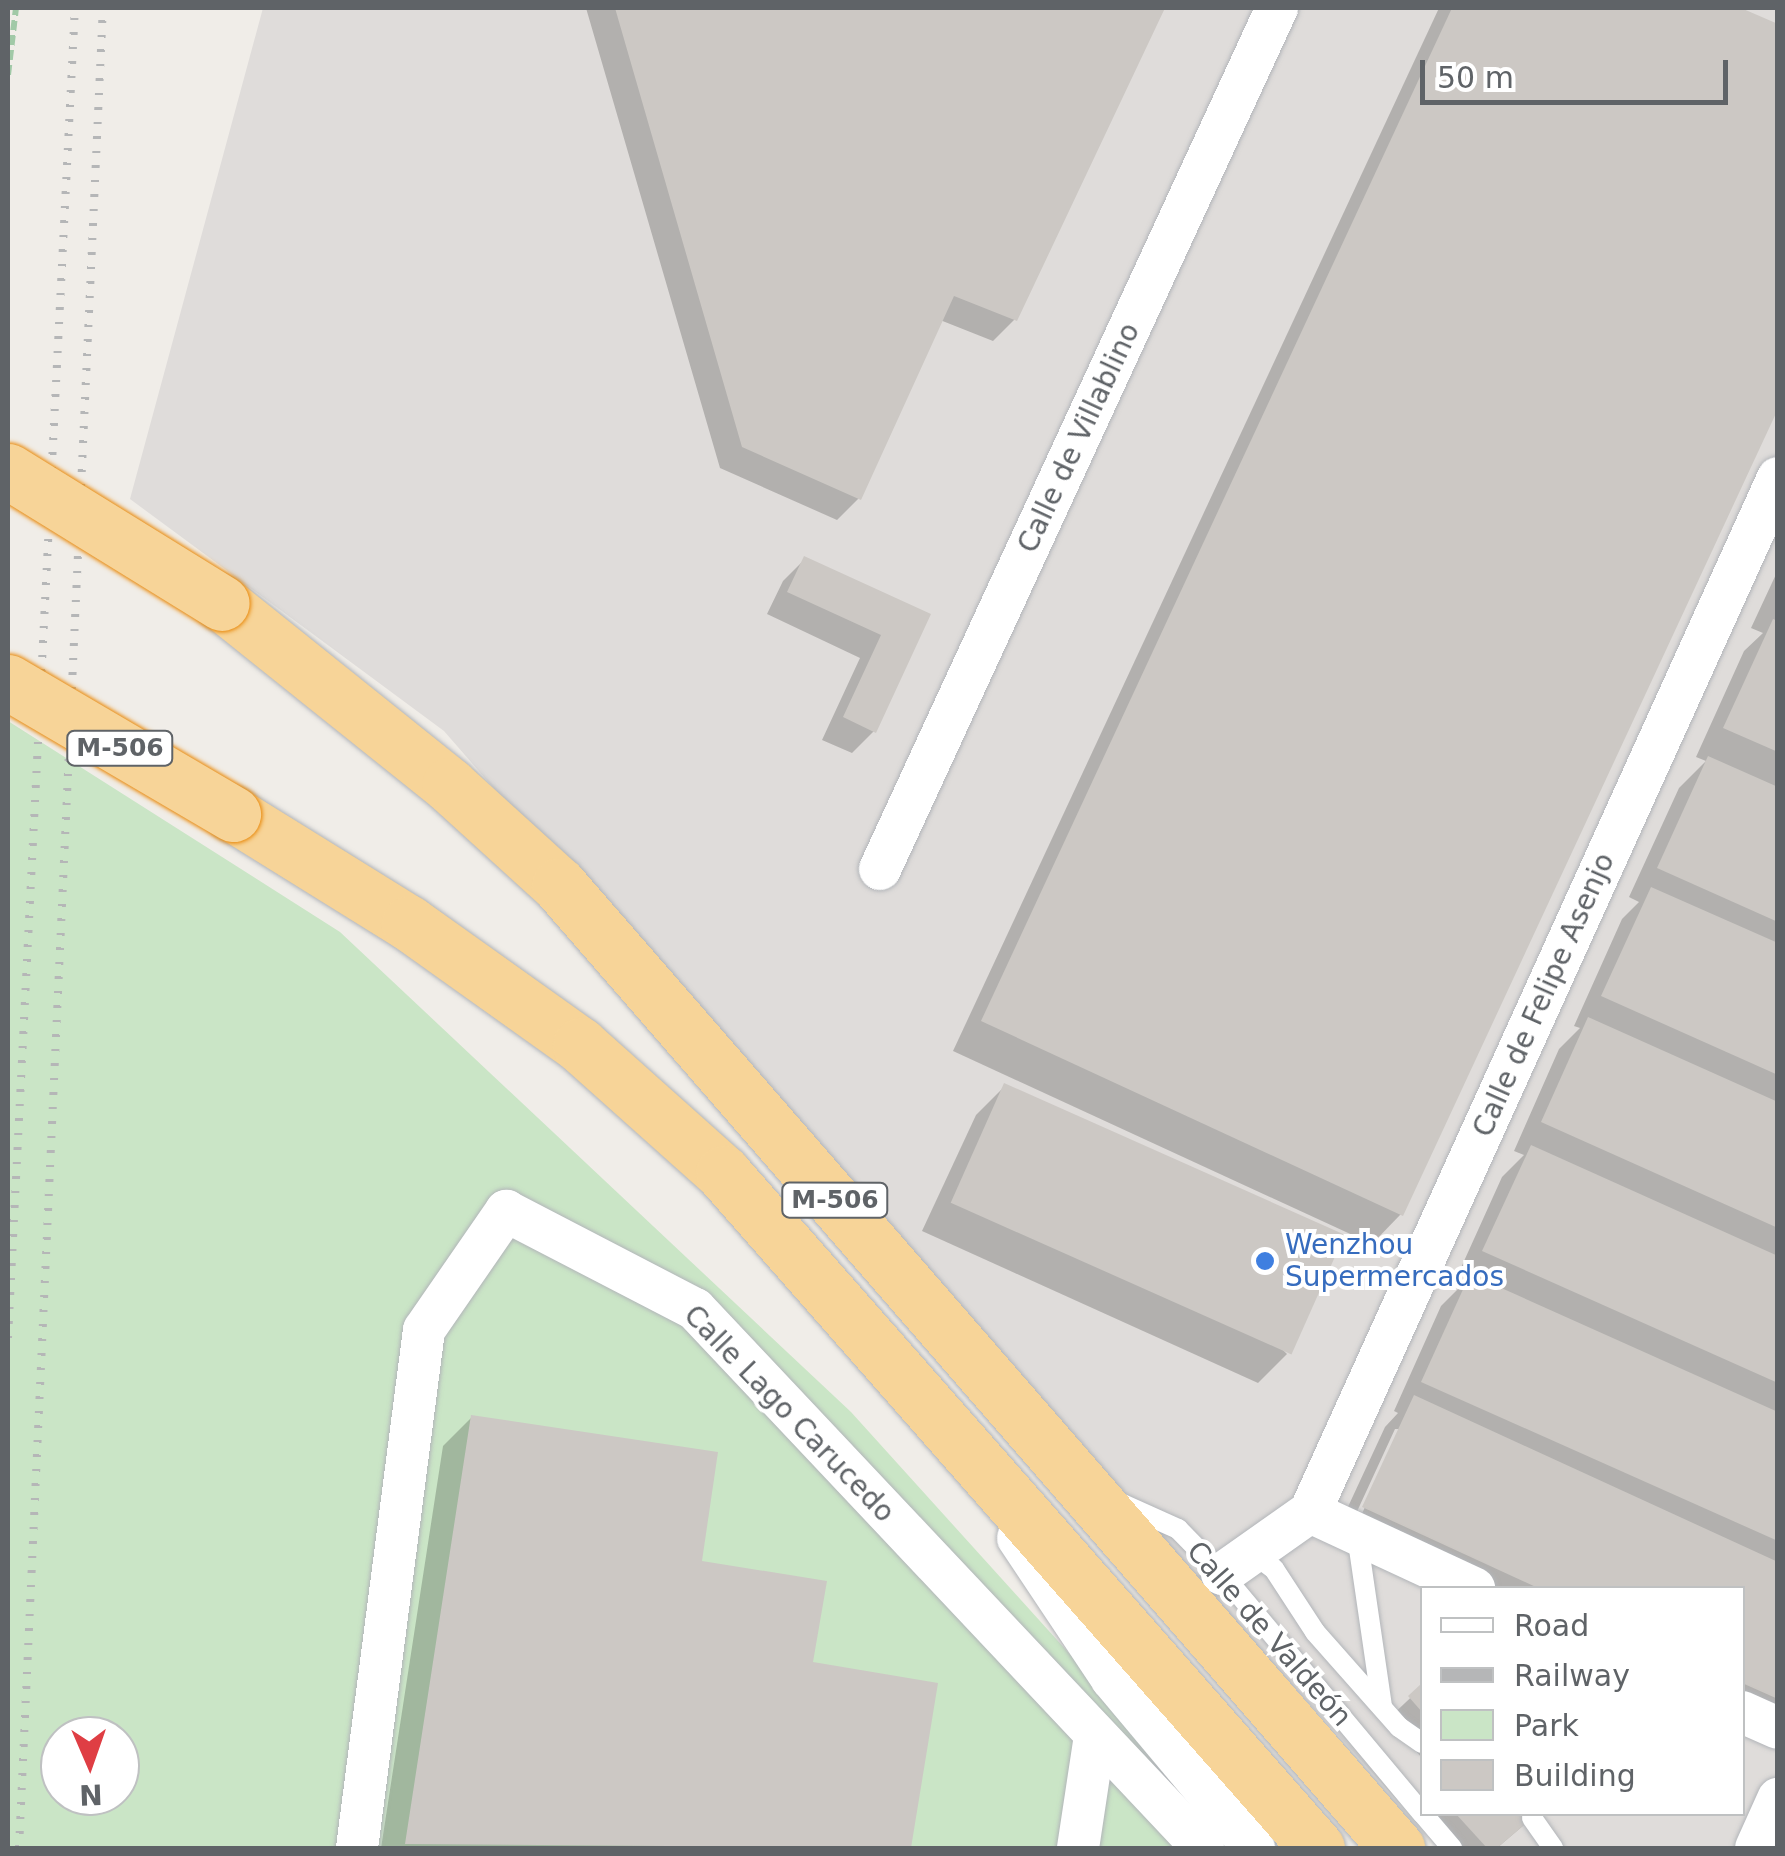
<!DOCTYPE html>
<html>
<head>
<meta charset="utf-8">
<style>
  body { margin:0 }
  #map { position:relative; width:1785px; height:1856px; overflow:hidden; background:#f0ede8; font-family:"DejaVu Sans",sans-serif }
  div>[style] { position:absolute }
  .industrial>* { inset:0; background:#dfdcda }
  .green>* { inset:0; background:#cae5c6 }
  .shadow>* { inset:0; background:#0003 }
  .building>* { inset:0; background:#ccc8c4; transform-origin:0 0 }
  .path>* { height:6px; margin-top:-3px; transform-origin:0; background:repeating-linear-gradient(90deg,#a1c9a7 0 10px,transparent 0 15px) }
  .roads { filter:drop-shadow(0 0 2px #b2b5b9) drop-shadow(0 0 2px #b2b5b9) }
  .service>* { height:20px; margin:-10px; padding:0 10px; transform-origin:10px; border-radius:10px; background:#fff }
  .minor>* { height:42px; margin:-21px; padding:0 21px; transform-origin:21px; border-radius:21px; background:#fff }
  .motorway>* { height:55px; margin:-27.5px; padding:0 27.5px; transform-origin:27.5px; border-radius:27.5px; background:#f7d498 }
  .rail>* { height:8px; margin-top:-4px; transform-origin:0; background:repeating-linear-gradient(90deg,#b5b6b7 0 2.5px,transparent 0 14.5px) }
  .bridges { filter:drop-shadow(0 0 2px #e98b0f) drop-shadow(0 0 2px #e98b0f) }
  .motorway-bridge>* { height:55px; margin:-27.5px; padding:0 27.5px; transform-origin:27.5px; border-radius:27.5px; background:#f7d498 }
  .dots>* { width:28px; height:28px; translate:-50% -50%; box-sizing:border-box; border:5px solid #fff; border-radius:50% }
  span { translate:-50% -50%; white-space:nowrap; text-align:center; line-height:1.15; -webkit-text-stroke:8px #fff; paint-order:stroke }
  .shield-label span { padding:2px 8px; background:#fff; border:2px solid; border-radius:8px; -webkit-text-stroke-width:0 }
  .shield-label { font-size:25px; color:#5f6367; font-weight:700 }
  .street-label { font-size:28px; color:#5f6367 }
  .shop-label { font-size:28px; color:#366cbe }
  .left { translate:0 -50%; text-align:left }
  .frame { position:absolute; inset:0; border:10px solid #5f6367; pointer-events:none }
  .legend { position:absolute; left:1420px; top:1586px; width:325px; height:230px; box-sizing:border-box; background:#fff; border:2px solid #bfc1c2; margin:0; padding:12px 18px; list-style:none; font-size:30px; color:#5f6367 }
  .legend li { display:flex; align-items:center; gap:20px; height:50px }
  .legend b { width:50px; border:2px solid #bfc1c2 }
  .north { position:absolute; left:40px; top:1716px; width:100px; height:100px; box-sizing:border-box; background:#fff; border:2px solid #bfc1c2; border-radius:50%; rotate:178deg; font-size:28px; font-weight:700; line-height:40px; text-align:center; color:#5f6367 }
  .north::after { content:''; display:block; margin:auto; width:35px; height:45px; background:#df3e44; clip-path:polygon(50% 0,100% 100%,50% 72%,0 100%) }
  .scale { position:absolute; left:1420px; top:60px; width:308px; height:45px; box-sizing:border-box; border:5px solid #5f6367; border-top:0; padding-left:12px; font-size:30px; line-height:35px; white-space:nowrap; color:#5f6367; -webkit-text-stroke:8px #fff; paint-order:stroke }
</style>
</head>
<body>
<div id="map">
  <div class="industrial">
    <div style="clip-path:polygon(evenodd,263px 8px,1777px 8px,1777px 1848px,1441px 1848px,906px 1262px,444px 731px,130px 499px,263px 8px,1422px 1588px,1742px 1588px,1742px 1814px,1422px 1814px,1422px 1588px)"></div>
  </div>
  <div class="green">
    <div style="clip-path:polygon(evenodd,8px 721px,340px 932px,851px 1412px,1245px 1848px,8px 1848px,8px 721px,60px 1736px,120px 1736px,120px 1796px,60px 1796px,60px 1736px)"></div>
  </div>
  <div class="shadow">
    <div style="clip-path:polygon(586px 8px,1162px 8px,1015px 319px,993px 341px,940px 320px,859px 498px,837px 520px,720px 468px)"></div>
    <div style="clip-path:polygon(1439px 8px,1735px 8px,1778px 27px,1401px 1214px,1372px 1244px,953px 1051px)"></div>
    <div style="clip-path:polygon(805px 559px,927px 616px,874px 731px,852px 753px,822px 740px,860px 658px,767px 614px,783px 581px)"></div>
    <div style="clip-path:polygon(evenodd,1778px 570px,1778px 1708px,1742px 1725px,1742px 1588px,1447px 1588px,1334px 1537px,1385px 1427px,1398px 1413px,1394px 1411px,1441px 1306px,1463px 1284px,1455px 1281px,1502px 1177px,1524px 1155px,1514px 1151px,1559px 1049px,1580px 1028px,1574px 1026px,1622px 919px,1639px 902px,1629px 897px,1679px 788px,1706px 761px,1696px 757px,1744px 651px,1763px 633px,1751px 628px,1778px 570px,1395px 1429px,1401px 1429px,1359px 1520px,1354px 1518px,1395px 1429px)"></div>
    <div style="clip-path:polygon(1005px 1086px,1287px 1354px,1258px 1383px,922px 1231px,976px 1115px)"></div>
    <div style="clip-path:polygon(472px 1417px,810px 1664px,935px 1685px,908px 1848px,381px 1848px,443px 1446px)"></div>
    <div style="clip-path:polygon(1422px 1687px,1422px 1758px,1388px 1719px)"></div>
    <div style="clip-path:polygon(1427px 1814px,1537px 1814px,1497px 1848px,1446px 1848px)"></div>
  </div>
  <div class="building">
    <div style="clip-path:polygon(615px 8px,1165px 8px,1017px 321px,954px 296px,861px 500px,742px 447px)"></div>
    <div style="clip-path:polygon(1452px 8px,1741px 8px,1778px 24px,1778px 409px,1403px 1216px,981px 1021px)"></div>
    <div style="clip-path:polygon(804px 556px,931px 614px,876px 733px,843px 717px,881px 635px,787px 592px)"></div>
    <div style="clip-path:polygon(1773px 619px,1778px 621px,1778px 752px,1723px 728px)"></div>
    <div style="clip-path:polygon(1708px 756px,1778px 787px,1778px 922px,1657px 868px)"></div>
    <div style="clip-path:polygon(1651px 887px,1778px 943px,1778px 1075px,1601px 996px)"></div>
    <div style="clip-path:polygon(1588px 1017px,1778px 1102px,1778px 1228px,1541px 1122px)"></div>
    <div style="left:1004px;top:1083px;width:373px;height:131px;rotate:24deg"></div>
    <div style="clip-path:polygon(1531px 1145px,1778px 1256px,1778px 1383px,1482px 1251px)"></div>
    <div style="clip-path:polygon(1470px 1274px,1778px 1412px,1778px 1541px,1421px 1382px)"></div>
    <div style="clip-path:polygon(1414px 1395px,1778px 1562px,1778px 1699px,1742px 1683px,1742px 1588px,1538px 1588px,1362px 1507px)"></div>
    <div style="clip-path:polygon(471px 1415px,718px 1452px,702px 1561px,827px 1581px,813px 1662px,938px 1683px,911px 1848px,405px 1844px)"></div>
    <div style="clip-path:polygon(1422px 1683px,1422px 1712px,1408px 1696px)"></div>
    <div style="clip-path:polygon(1456px 1814px,1537px 1814px,1497px 1848px,1487px 1848px)"></div>
  </div>
  <div class="path">
    <div style="left:8px;top:75px;width:67px;rotate:-83.2deg"></div>
  </div>
  <div class="roads">
    <div class="service">
      <div style="left:1120px;top:1503px;width:64px;rotate:24.1deg"></div>
      <div style="left:1178px;top:1529px;width:63px;rotate:45.6deg"></div>
      <div style="left:1222px;top:1574px;width:312px;rotate:50.1deg"></div>
      <div style="left:1357px;top:1535px;width:173px;rotate:81.7deg"></div>
      <div style="left:1252px;top:1553px;width:27px;rotate:36deg"></div>
      <div style="left:1274px;top:1569px;width:75px;rotate:56.9deg"></div>
      <div style="left:1315px;top:1632px;width:127px;rotate:48.5deg"></div>
      <div style="left:1399px;top:1727px;width:28px;rotate:35deg"></div>
      <div style="left:1423px;top:1814px;width:45px;rotate:49.5deg"></div>
      <div style="left:1532px;top:1818px;width:37px;rotate:55deg"></div>
    </div>
    <div class="minor">
      <div style="left:880px;top:869px;width:948px;rotate:-65.25deg"></div>
      <div style="left:1310px;top:1512px;width:181px;rotate:24.9deg"></div>
      <div style="left:1018px;top:1538px;width:169px;rotate:56.3deg"></div>
      <div style="left:1112px;top:1679px;width:221px;rotate:50deg"></div>
      <div style="left:1222px;top:1574px;width:108px;rotate:-35.2deg"></div>
      <div style="left:1310px;top:1512px;width:1135px;rotate:-65.65deg"></div>
      <div style="left:1742px;top:1712px;width:39px;rotate:24deg"></div>
      <div style="left:357px;top:1848px;width:522px;rotate:-82.63deg"></div>
      <div style="left:424px;top:1330px;width:145px;rotate:-55.4deg"></div>
      <div style="left:506px;top:1211px;width:213px;rotate:27.4deg"></div>
      <div style="left:695px;top:1309px;width:741px;rotate:46.7deg"></div>
      <div style="left:1078px;top:1848px;width:114px;rotate:-81.4deg"></div>
      <div style="left:1756px;top:1848px;width:54px;rotate:-65.8deg"></div>
    </div>
    <div class="motorway">
      <div style="left:222px;top:603px;width:291px;rotate:38.7deg"></div>
      <div style="left:449px;top:785px;width:149px;rotate:42.3deg"></div>
      <div style="left:559px;top:885px;width:1277px;rotate:48.97deg"></div>
      <div style="left:233px;top:814px;width:207px;rotate:31.8deg"></div>
      <div style="left:409px;top:923px;width:210px;rotate:35.5deg"></div>
      <div style="left:580px;top:1045px;width:192px;rotate:41.8deg"></div>
      <div style="left:723px;top:1173px;width:899px;rotate:48.65deg"></div>
    </div>
  </div>
  <div class="rail">
    <div style="left:8px;top:1338px;width:1332px;rotate:-87.12deg"></div>
    <div style="left:19px;top:1848px;width:1842px;rotate:-87.39deg"></div>
  </div>
  <div class="bridges">
    <div class="motorway-bridge">
      <div style="left:8px;top:471px;width:251px;rotate:31.7deg"></div>
      <div style="left:8px;top:682px;width:261px;rotate:30.4deg"></div>
    </div>
  </div>
  <div class="dots">
    <div style="left:1265px;top:1261px;background:#3f7fe0"></div>
  </div>
  <div class="shield-label">
    <span style="left:120px;top:748px">M-506</span>
    <span style="left:835px;top:1200px">M-506</span>
  </div>
  <div class="street-label">
    <span style="left:1079px;top:438px;rotate:-65deg">Calle de Villablino</span>
    <span style="left:1544px;top:995px;rotate:-66deg">Calle de Felipe Asenjo</span>
    <span style="left:789px;top:1414px;rotate:46deg">Calle Lago Carucedo</span>
    <span style="left:1269px;top:1634px;rotate:49deg">Calle de Valdeón</span>
  </div>
  <div class="shop-label">
    <span class="left" style="left:1285px;top:1261px">Wenzhou<br>Supermercados</span>
  </div>
  <div class="frame"></div>
  <ul class="legend">
  <li><b style="height:12px;background:#fff"></b>Road</li>
  <li><b style="height:12px;background:#b5b6b7"></b>Railway</li>
  <li><b style="height:28px;background:#cae5c6"></b>Park</li>
  <li><b style="height:28px;background:#ccc8c4"></b>Building</li>
  </ul>
  <div class="north">N</div>
  <div class="scale">50 m</div>
</div>
</body>
</html>
